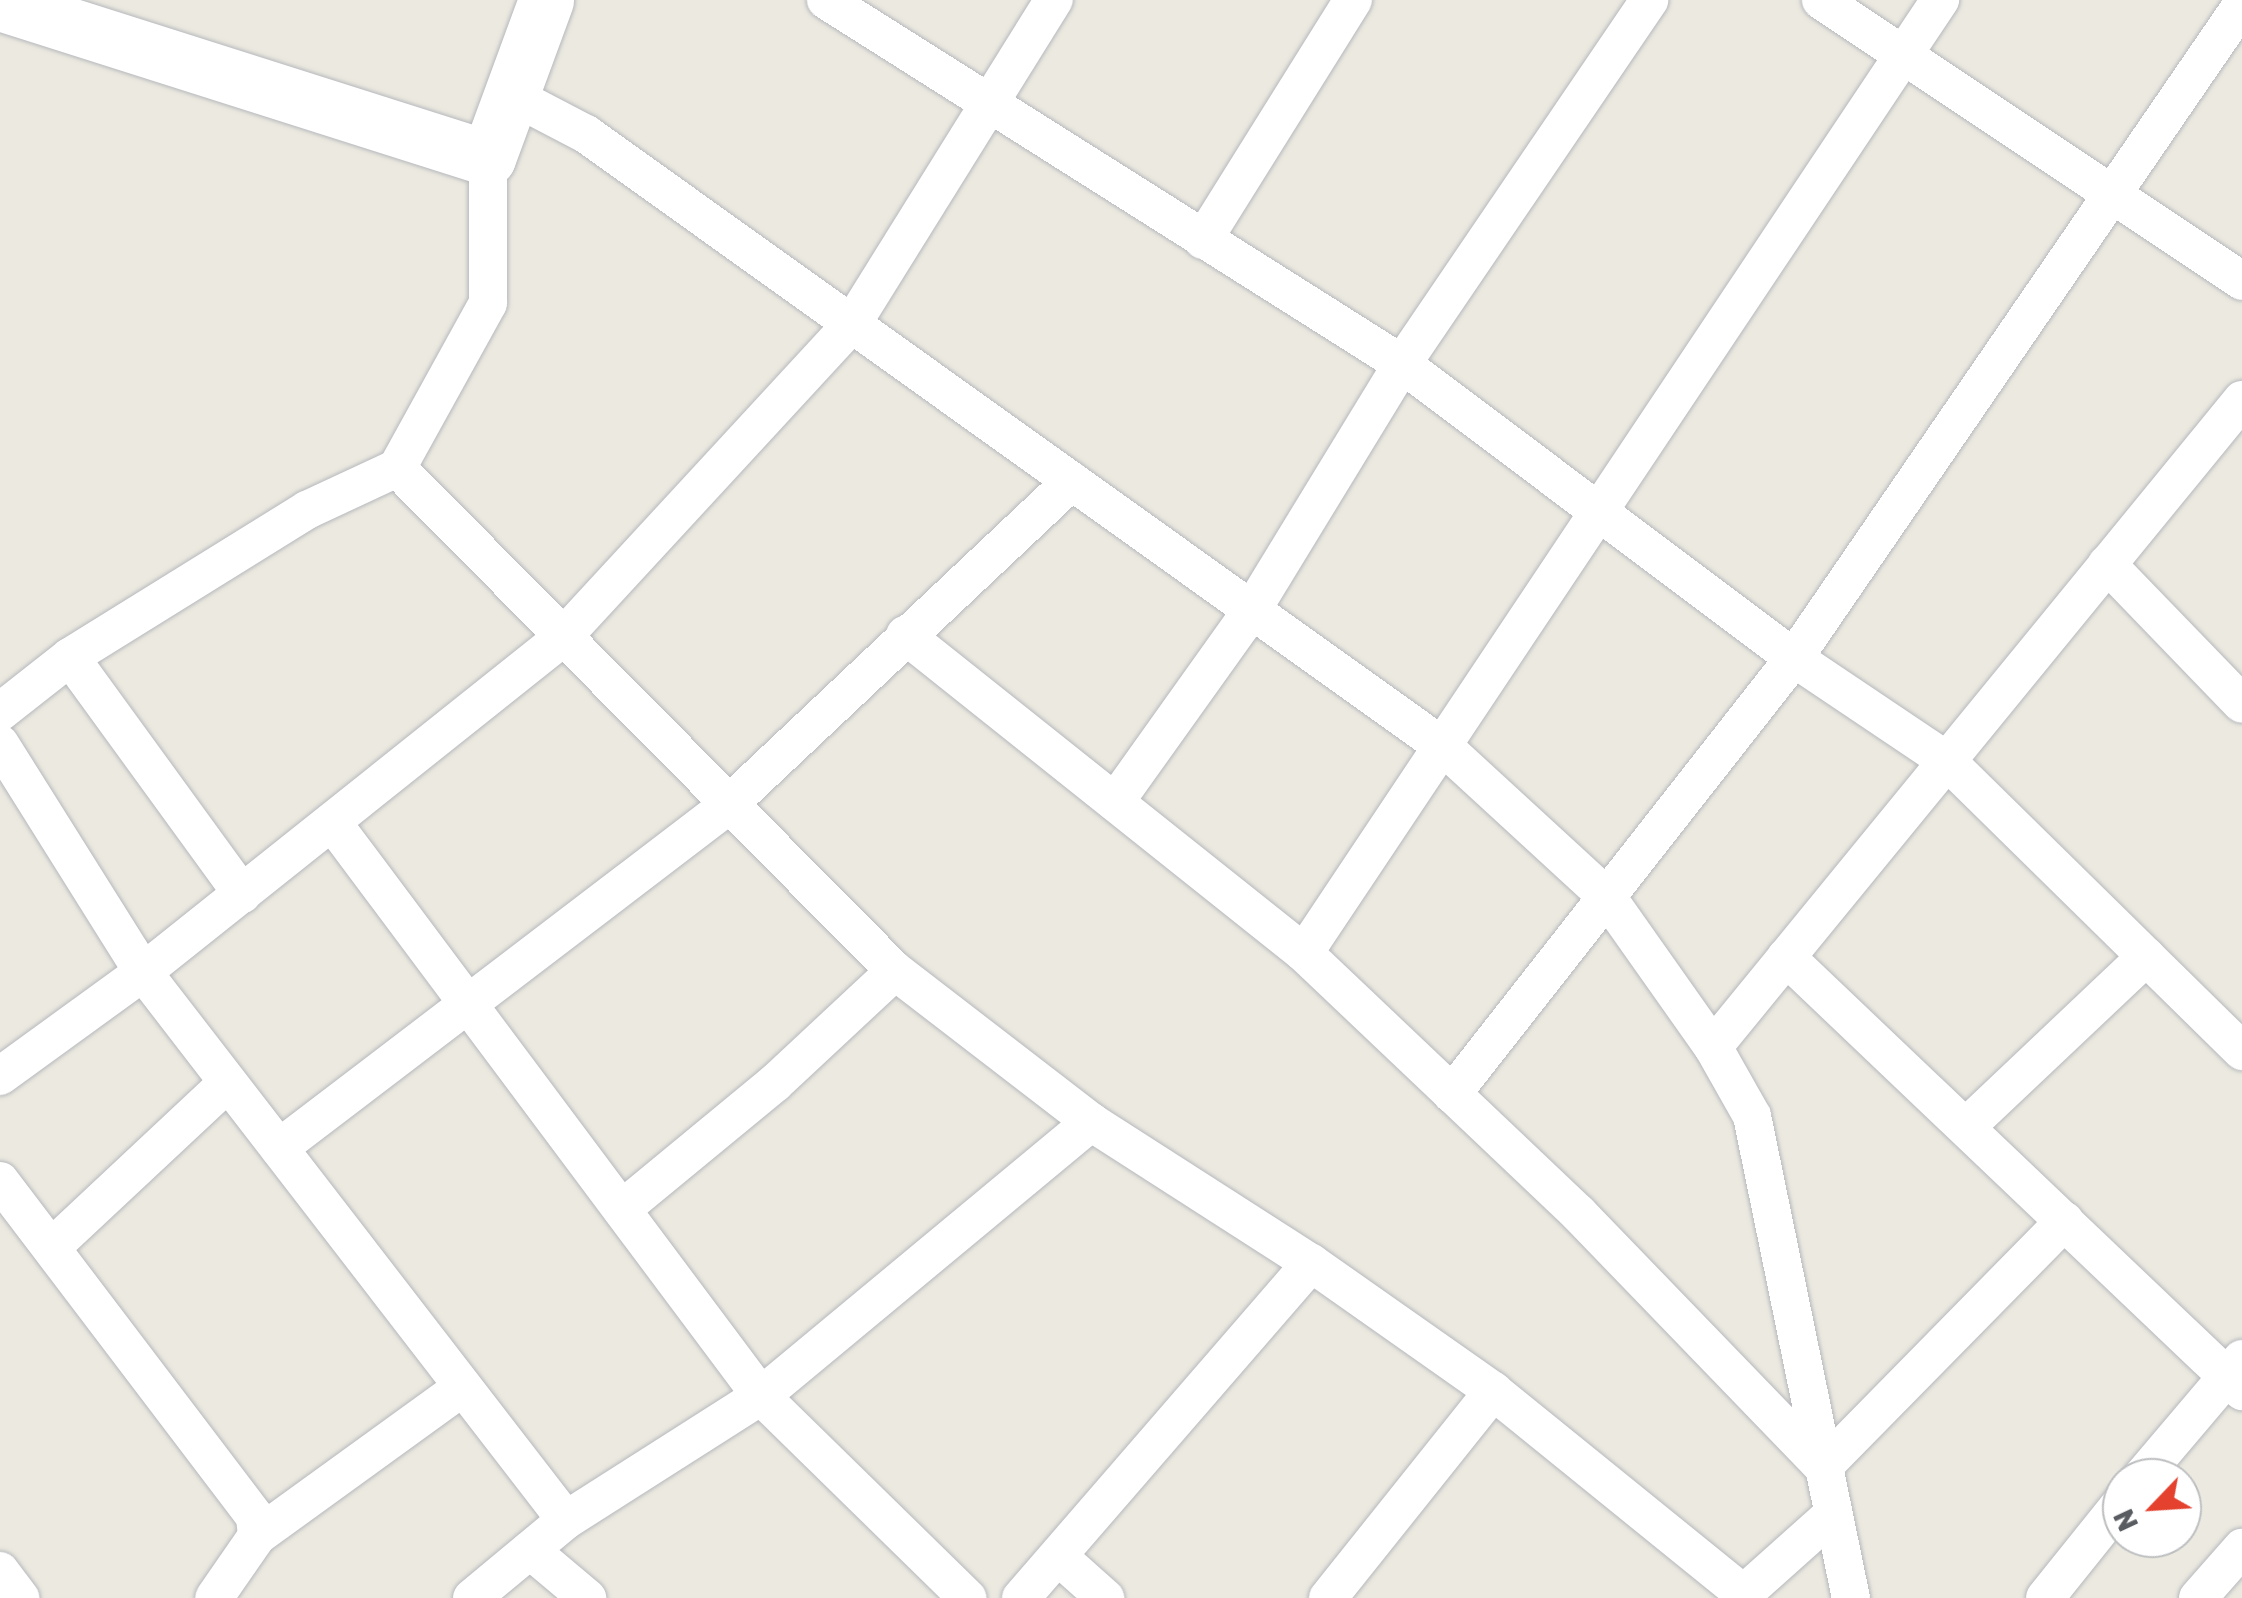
<!DOCTYPE html>
<html>
<head>
<meta charset="utf-8">
<style>
  body { margin:0 }
  #map { position:relative; width:2242px; height:1598px; overflow:hidden; background:#eceae0; font-family:Rubik,sans-serif }
  div>[style] { position:absolute }
  .roads { filter:drop-shadow(0 0 2px #b6b8bd) drop-shadow(0 0 2px #b6b8bd) }
  .street>* { height:38px; margin:-19px; padding:0 19px; transform-origin:19px; border-radius:19px; background:#fff }
  .secondary>* { height:55px; margin:-27.5px; padding:0 27.5px; transform-origin:27.5px; border-radius:27.5px; background:#fff }
  span { translate:-50% -50%; white-space:nowrap; text-align:center; line-height:1.15; -webkit-text-stroke:9px #fff; paint-order:stroke }
  .north { position:absolute; left:2102px; top:1458px; width:100px; height:100px; box-sizing:border-box; background:#fff; border:2px solid #bdbec0; border-radius:50%; rotate:245deg; font-size:28px; font-weight:700; line-height:40px; text-align:center; color:#595c61 }
  .north::after { content:''; display:block; margin:auto; width:35px; height:45px; background:#e4412e; clip-path:polygon(50% 0,100% 100%,50% 72%,0 100%) }
</style>
</head>
<body>
<div id="map">
  <div class="roads">
    <div class="street">
      <div style="left:826px;top:0;width:681px;rotate:32.29deg"></div>
      <div style="left:1402px;top:364px;width:490px;rotate:36.9deg"></div>
      <div style="left:1794px;top:658px;width:184px;rotate:33.9deg"></div>
      <div style="left:1947px;top:761px;width:414px;rotate:44.5deg"></div>
      <div style="left:1821px;top:0;width:506px;rotate:33.72deg"></div>
      <div style="left:511px;top:95px;width:85px;rotate:27.5deg"></div>
      <div style="left:586px;top:134px;width:1056px;rotate:35.56deg"></div>
      <div style="left:1445px;top:748px;width:220px;rotate:42.6deg"></div>
      <div style="left:1607px;top:897px;width:184px;rotate:54.8deg"></div>
      <div style="left:1713px;top:1047px;width:79px;rotate:60.5deg"></div>
      <div style="left:1752px;top:1116px;width:492px;rotate:78.4deg"></div>
      <div style="left:1203px;top:240px;width:283px;rotate:-58deg"></div>
      <div style="left:397px;top:468px;width:708px;rotate:45.29deg"></div>
      <div style="left:895px;top:971px;width:247px;rotate:37.6deg"></div>
      <div style="left:1091px;top:1122px;width:261px;rotate:32.7deg"></div>
      <div style="left:1311px;top:1263px;width:223px;rotate:35.1deg"></div>
      <div style="left:1493px;top:1391px;width:323px;rotate:39deg"></div>
      <div style="left:2107px;top:564px;width:194px;rotate:46deg"></div>
      <div style="left:905px;top:635px;width:510px;rotate:38.55deg"></div>
      <div style="left:1304px;top:953px;width:378px;rotate:43.5deg"></div>
      <div style="left:1578px;top:1213px;width:353px;rotate:46deg"></div>
      <div style="left:1823px;top:1467px;width:345px;rotate:-45.5deg"></div>
      <div style="left:70px;top:657px;width:293px;rotate:54deg"></div>
      <div style="left:0;top:712px;width:89px;rotate:-38.2deg"></div>
      <div style="left:70px;top:657px;width:279px;rotate:-31.8deg"></div>
      <div style="left:307px;top:510px;width:99px;rotate:-25deg"></div>
      <div style="left:397px;top:468px;width:188px;rotate:-61.1deg"></div>
      <div style="left:488px;top:303px;width:145px;rotate:-90deg"></div>
      <div style="left:0;top:744px;width:269px;rotate:57.9deg"></div>
      <div style="left:143px;top:972px;width:692px;rotate:52.34deg"></div>
      <div style="left:1115px;top:802px;width:236px;rotate:-54.5deg"></div>
      <div style="left:1252px;top:610px;width:288px;rotate:-58.6deg"></div>
      <div style="left:1402px;top:364px;width:440px;rotate:-55.8deg"></div>
      <div style="left:332px;top:822px;width:717px;rotate:53.23deg"></div>
      <div style="left:761px;top:1396px;width:289px;rotate:44.4deg"></div>
      <div style="left:1304px;top:953px;width:1146px;rotate:-56.28deg"></div>
      <div style="left:1786px;top:957px;width:630px;rotate:43.58deg"></div>
      <div style="left:1713px;top:1047px;width:836px;rotate:-50.73deg"></div>
      <div style="left:0;top:1076px;width:177px;rotate:-36deg"></div>
      <div style="left:143px;top:972px;width:536px;rotate:-38.56deg"></div>
      <div style="left:562px;top:638px;width:427px;rotate:-47.3deg"></div>
      <div style="left:852px;top:324px;width:382px;rotate:-58.1deg"></div>
      <div style="left:1452px;top:1094px;width:554px;rotate:-51.89deg"></div>
      <div style="left:1794px;top:658px;width:792px;rotate:-55.55deg"></div>
      <div style="left:1966px;top:1127px;width:248px;rotate:-43.4deg"></div>
      <div style="left:279px;top:1148px;width:562px;rotate:-37.34deg"></div>
      <div style="left:726px;top:807px;width:475px;rotate:-43.3deg"></div>
      <div style="left:0;top:1181px;width:422px;rotate:52.8deg"></div>
      <div style="left:255px;top:1517px;width:19px;rotate:84deg"></div>
      <div style="left:257px;top:1536px;width:75px;rotate:124.7deg"></div>
      <div style="left:622px;top:1209px;width:198px;rotate:-39.5deg"></div>
      <div style="left:775px;top:1083px;width:164px;rotate:-43deg"></div>
      <div style="left:52px;top:1247px;width:238px;rotate:-43.1deg"></div>
      <div style="left:2141px;top:1478px;width:156px;rotate:-49.7deg"></div>
      <div style="left:257px;top:1536px;width:254px;rotate:-35.9deg"></div>
      <div style="left:530px;top:1550px;width:75px;rotate:40.1deg"></div>
      <div style="left:1059px;top:1557px;width:62px;rotate:41.7deg"></div>
      <div style="left:0;top:1571px;width:34px;rotate:53deg"></div>
      <div style="left:472px;top:1598px;width:122px;rotate:-39.7deg"></div>
      <div style="left:566px;top:1520px;width:231px;rotate:-32.5deg"></div>
      <div style="left:761px;top:1396px;width:429px;rotate:-39.7deg"></div>
      <div style="left:1021px;top:1598px;width:443px;rotate:-49.1deg"></div>
      <div style="left:1328px;top:1598px;width:265px;rotate:-51.4deg"></div>
      <div style="left:1739px;top:1598px;width:126px;rotate:-41.8deg"></div>
      <div style="left:2045px;top:1598px;width:123px;rotate:-51.3deg"></div>
      <div style="left:2198px;top:1598px;width:67px;rotate:-48.7deg"></div>
    </div>
    <div class="secondary">
      <div style="left:0;top:3px;width:512px;rotate:17.62deg"></div>
      <div style="left:488px;top:158px;width:168px;rotate:-69.8deg"></div>
    </div>
  </div>
  <div class="north">N</div>
</div>
</body>
</html>
